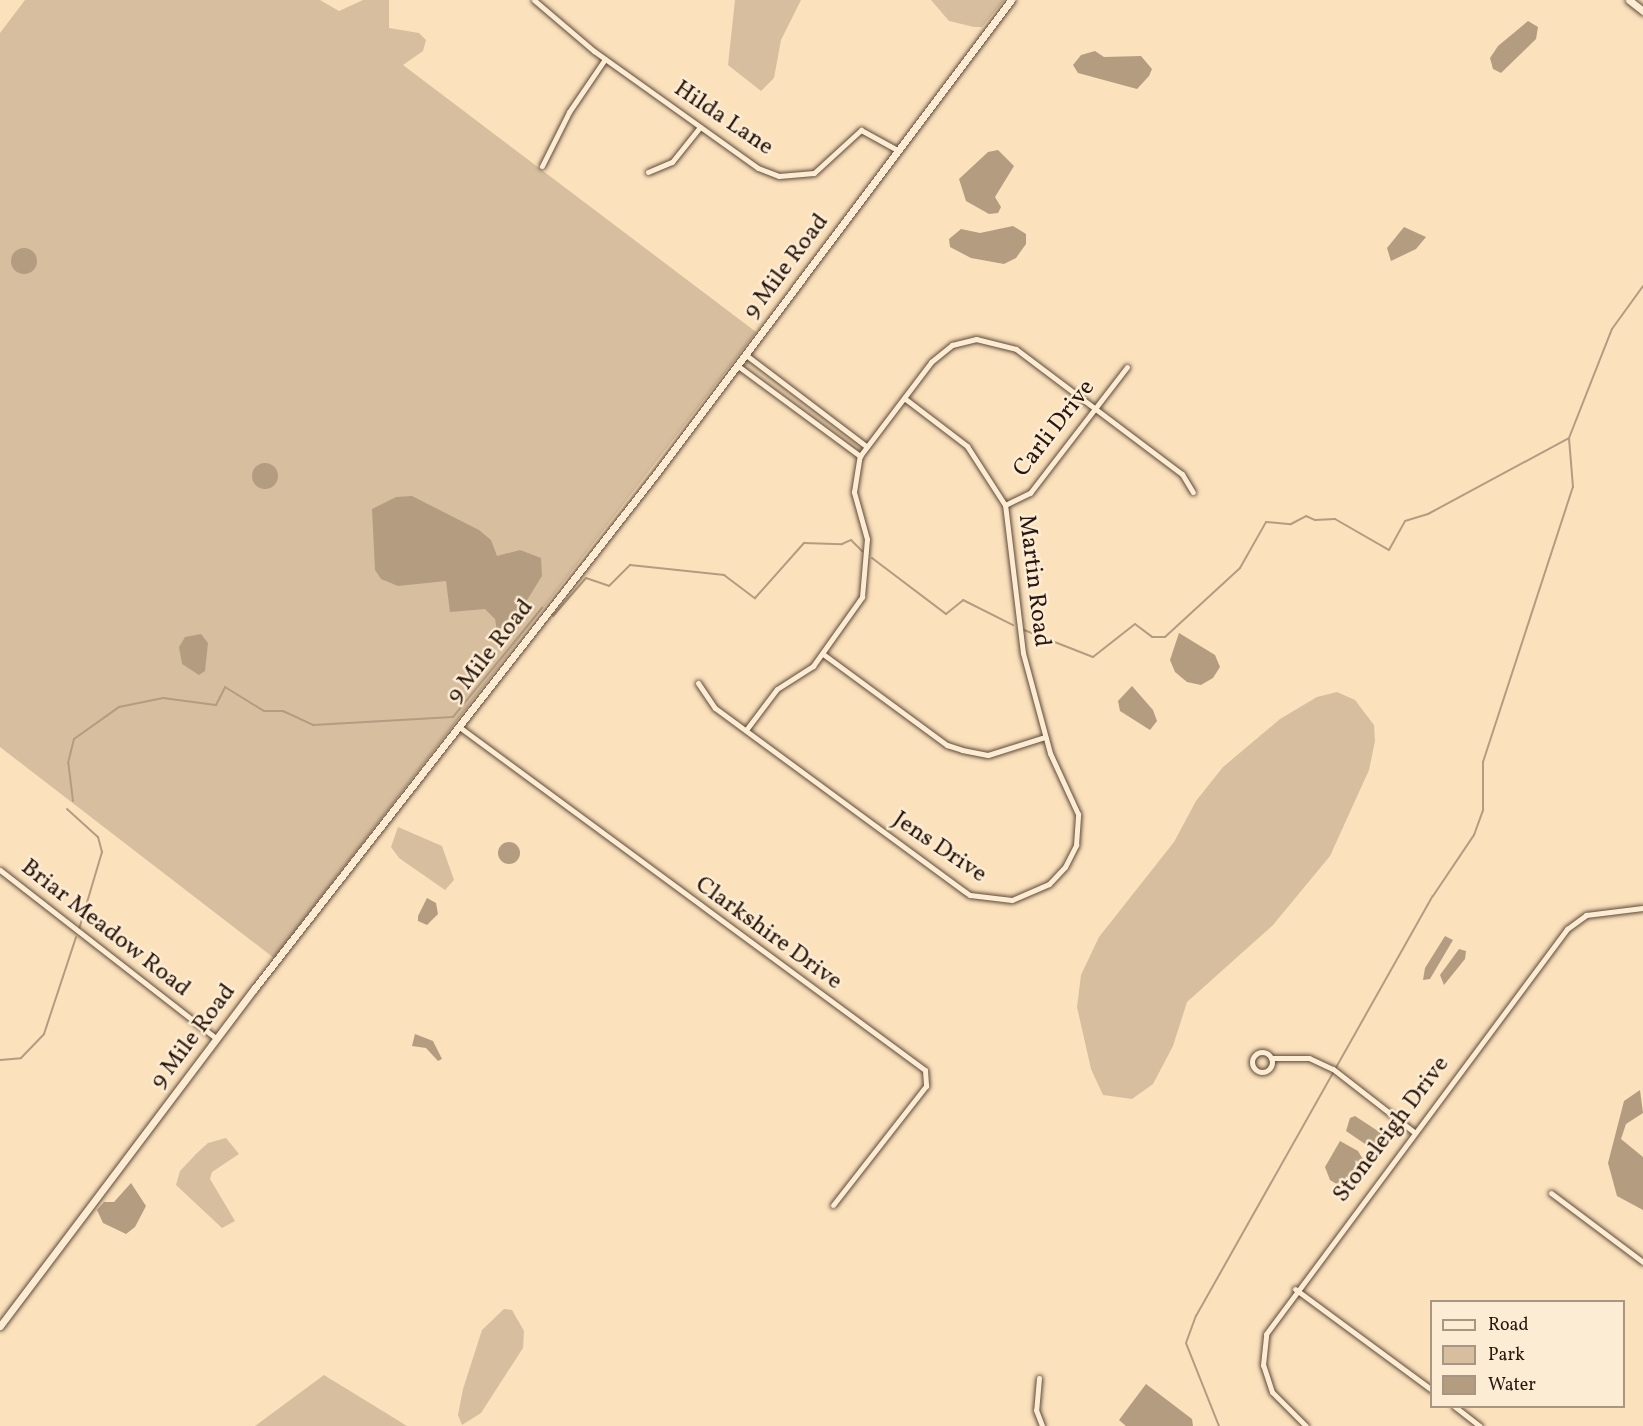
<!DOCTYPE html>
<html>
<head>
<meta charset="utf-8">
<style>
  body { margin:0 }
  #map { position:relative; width:1643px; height:1426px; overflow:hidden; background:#fbe1bc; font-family:Vollkorn,serif }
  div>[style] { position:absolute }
  .green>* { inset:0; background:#d7be9f }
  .water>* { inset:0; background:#b49c81 }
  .round { border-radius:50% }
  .stream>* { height:2px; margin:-1px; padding:0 1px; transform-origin:1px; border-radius:1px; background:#b49c81 }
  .roads { filter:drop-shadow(0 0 2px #5e493a) drop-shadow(0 0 2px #5e493a) }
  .minor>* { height:5px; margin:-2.5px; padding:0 2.5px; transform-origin:2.5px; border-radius:2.5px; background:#fcecd3 }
  .minor>.ring { margin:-2.5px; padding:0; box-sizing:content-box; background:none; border:5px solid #fcecd3; border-radius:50% }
  .tertiary>* { height:7px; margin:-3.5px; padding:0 3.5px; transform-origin:3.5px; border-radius:3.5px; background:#fcecd3 }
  span { translate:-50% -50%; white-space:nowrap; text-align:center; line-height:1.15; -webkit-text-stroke:5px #fcecd3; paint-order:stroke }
  .street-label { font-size:24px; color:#29160f }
  .legend { position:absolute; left:1430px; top:1300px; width:195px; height:108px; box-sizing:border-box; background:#fcecd3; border:2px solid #a89685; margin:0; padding:8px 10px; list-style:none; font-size:18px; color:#29160f }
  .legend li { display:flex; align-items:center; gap:12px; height:30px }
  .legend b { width:30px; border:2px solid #a89685 }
</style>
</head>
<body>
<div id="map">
  <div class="green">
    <div style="clip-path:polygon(25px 0,320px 0,339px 11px,363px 0,389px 0,389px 28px,419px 33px,426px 40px,423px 51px,403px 65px,756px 332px,274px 958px,0 747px,0 33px)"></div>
    <div style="clip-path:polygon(735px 0,801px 0,781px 40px,774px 78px,761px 91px,728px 65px)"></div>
    <div style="clip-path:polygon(931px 0,1004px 0,982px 27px,974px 27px,949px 21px)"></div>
    <div style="clip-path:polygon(1337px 692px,1355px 700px,1374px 725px,1375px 741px,1369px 770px,1330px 856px,1273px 925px,1187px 1002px,1173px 1046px,1153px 1084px,1132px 1099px,1103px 1095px,1091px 1069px,1077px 1007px,1081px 975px,1099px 937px,1174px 842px,1196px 801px,1223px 767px,1280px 719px,1317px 697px)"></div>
    <div style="clip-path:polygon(398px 827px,442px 846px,454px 880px,445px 890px,399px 858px,391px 847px)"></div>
    <div style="clip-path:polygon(226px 1138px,239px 1154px,212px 1172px,210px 1179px,235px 1221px,222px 1228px,176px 1185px,180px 1171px,197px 1153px,208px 1143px)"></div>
    <div style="clip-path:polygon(504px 1309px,512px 1310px,524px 1331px,523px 1348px,481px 1413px,462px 1425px,458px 1415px,463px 1389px,482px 1330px)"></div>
    <div style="clip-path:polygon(324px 1375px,407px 1426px,255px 1426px)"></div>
  </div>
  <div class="water">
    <div style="clip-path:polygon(1528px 21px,1538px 27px,1536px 39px,1501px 73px,1493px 69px,1490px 58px,1498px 46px)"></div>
    <div style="clip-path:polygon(1095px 51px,1104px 57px,1141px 56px,1152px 69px,1149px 76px,1137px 89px,1078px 73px,1073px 65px,1081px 55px)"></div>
    <div style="clip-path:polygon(998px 150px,1014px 166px,995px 197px,1001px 207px,998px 213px,989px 214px,966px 201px,959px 179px,988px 152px)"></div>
    <div style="clip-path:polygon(1013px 226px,1026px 234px,1026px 244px,1016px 258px,1004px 264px,971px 258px,950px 247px,949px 239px,961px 229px,980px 233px)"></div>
    <div style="clip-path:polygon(1404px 227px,1426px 237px,1416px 249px,1391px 261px,1387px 248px)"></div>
    <div class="round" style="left:11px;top:248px;width:26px;height:26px"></div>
    <div class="round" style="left:252px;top:463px;width:26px;height:26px"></div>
    <div style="clip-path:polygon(412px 496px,479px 530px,491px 540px,497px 556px,520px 550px,541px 558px,542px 576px,516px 618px,497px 631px,495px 619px,485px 609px,450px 612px,446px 581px,398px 586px,381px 579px,375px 570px,372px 509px,396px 497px)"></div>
    <div style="clip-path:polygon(1179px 633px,1215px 655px,1220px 667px,1213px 678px,1201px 685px,1187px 682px,1175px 672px,1170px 660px)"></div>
    <div style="clip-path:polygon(201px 634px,208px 643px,205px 671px,199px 675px,182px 664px,179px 647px,185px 637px)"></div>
    <div style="clip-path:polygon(1132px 686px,1153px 710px,1157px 721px,1150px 730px,1120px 711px,1118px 701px)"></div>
    <div class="round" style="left:498px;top:842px;width:22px;height:22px"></div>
    <div style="clip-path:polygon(427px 898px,436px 903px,438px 914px,427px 925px,418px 921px,418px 916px)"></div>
    <div style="clip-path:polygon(1445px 936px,1453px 940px,1430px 979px,1423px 980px,1425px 968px)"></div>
    <div style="clip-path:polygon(1459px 949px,1466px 951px,1465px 959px,1444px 985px,1440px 975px)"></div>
    <div style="clip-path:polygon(415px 1034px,433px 1041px,442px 1059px,438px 1061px,426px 1048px,412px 1046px)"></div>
    <div style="clip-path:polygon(1640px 1090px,1643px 1113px,1626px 1124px,1621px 1139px,1643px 1157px,1643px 1210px,1617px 1196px,1608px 1163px,1624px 1101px)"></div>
    <div style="clip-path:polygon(1355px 1116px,1381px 1133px,1374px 1150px,1346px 1131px,1350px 1118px)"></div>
    <div style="clip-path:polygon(1340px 1141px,1358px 1151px,1364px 1161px,1345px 1189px,1330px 1180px,1325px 1167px)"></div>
    <div style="clip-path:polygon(131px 1183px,146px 1206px,135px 1227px,126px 1234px,103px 1223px,97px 1210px,104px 1202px,114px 1202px)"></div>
    <div style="clip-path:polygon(1146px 1384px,1192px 1419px,1193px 1426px,1126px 1426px,1119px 1420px)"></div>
  </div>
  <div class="stream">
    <div style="left:872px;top:558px;width:93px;rotate:37.1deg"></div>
    <div style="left:946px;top:614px;width:22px;rotate:-39deg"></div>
    <div style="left:963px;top:600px;width:56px;rotate:26.6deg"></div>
    <div style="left:553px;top:616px;width:50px;rotate:-49deg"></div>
    <div style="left:586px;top:578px;width:24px;rotate:19deg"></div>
    <div style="left:609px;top:586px;width:30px;rotate:-45deg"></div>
    <div style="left:630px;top:565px;width:95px;rotate:6.1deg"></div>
    <div style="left:724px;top:575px;width:39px;rotate:37deg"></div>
    <div style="left:755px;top:598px;width:74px;rotate:-48.3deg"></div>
    <div style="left:804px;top:543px;width:38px;rotate:2deg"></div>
    <div style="left:842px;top:544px;width:10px;rotate:-24deg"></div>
    <div style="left:851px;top:540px;width:16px;rotate:45deg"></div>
    <div style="left:1024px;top:630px;width:74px;rotate:21.4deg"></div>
    <div style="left:1093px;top:657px;width:53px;rotate:-38.2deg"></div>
    <div style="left:1135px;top:624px;width:21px;rotate:37deg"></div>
    <div style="left:1152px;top:637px;width:13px"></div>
    <div style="left:1165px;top:637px;width:102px;rotate:-42.6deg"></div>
    <div style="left:1240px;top:568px;width:53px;rotate:-60.5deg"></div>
    <div style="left:1266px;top:522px;width:25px;rotate:5deg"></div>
    <div style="left:1291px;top:524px;width:17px;rotate:-28deg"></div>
    <div style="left:1306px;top:516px;width:10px;rotate:24deg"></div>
    <div style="left:1315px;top:520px;width:20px;rotate:-3deg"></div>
    <div style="left:1335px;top:519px;width:62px;rotate:29.9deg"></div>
    <div style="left:1389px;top:550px;width:33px;rotate:-61deg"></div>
    <div style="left:1405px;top:521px;width:24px;rotate:-17deg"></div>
    <div style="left:1428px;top:514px;width:160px;rotate:-28.3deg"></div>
    <div style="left:73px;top:801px;width:38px;rotate:-97deg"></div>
    <div style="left:68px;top:763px;width:25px;rotate:-76deg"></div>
    <div style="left:74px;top:739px;width:55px;rotate:-35.4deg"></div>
    <div style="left:119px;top:707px;width:45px;rotate:-11.6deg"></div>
    <div style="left:163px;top:698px;width:53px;rotate:7.5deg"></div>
    <div style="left:216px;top:705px;width:20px;rotate:-63deg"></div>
    <div style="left:225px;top:687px;width:46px;rotate:31.6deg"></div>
    <div style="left:264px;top:711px;width:19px"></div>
    <div style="left:283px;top:711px;width:33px;rotate:25deg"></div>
    <div style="left:313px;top:725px;width:140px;rotate:-3.3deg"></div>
    <div style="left:453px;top:717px;width:141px;rotate:-50.8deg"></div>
    <div style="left:67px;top:809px;width:42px;rotate:42.1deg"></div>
    <div style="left:98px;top:837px;width:16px;rotate:75deg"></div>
    <div style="left:102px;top:852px;width:80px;rotate:106.6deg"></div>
    <div style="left:0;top:1060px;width:21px;rotate:-5deg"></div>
    <div style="left:21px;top:1058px;width:33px;rotate:-46deg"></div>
    <div style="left:44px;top:1034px;width:102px;rotate:-71.7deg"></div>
    <div style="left:1219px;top:1426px;width:89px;rotate:-111.7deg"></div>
    <div style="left:1186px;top:1343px;width:29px;rotate:-70deg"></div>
    <div style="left:1196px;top:1316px;width:482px;rotate:-60.6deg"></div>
    <div style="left:1433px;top:896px;width:73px;rotate:-56.1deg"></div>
    <div style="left:1474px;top:835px;width:27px;rotate:-70deg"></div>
    <div style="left:1483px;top:810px;width:48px;rotate:-90deg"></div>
    <div style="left:1483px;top:762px;width:289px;rotate:-71.9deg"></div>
    <div style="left:1573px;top:487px;width:49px;rotate:-94.7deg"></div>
    <div style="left:1569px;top:438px;width:117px;rotate:-68.5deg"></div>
    <div style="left:1612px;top:329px;width:53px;rotate:-54.2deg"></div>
  </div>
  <div class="roads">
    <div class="minor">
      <div style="left:534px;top:0;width:79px;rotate:40.4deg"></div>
      <div style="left:594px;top:51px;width:201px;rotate:35.5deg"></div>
      <div style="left:758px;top:168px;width:22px;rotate:21deg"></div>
      <div style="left:779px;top:176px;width:35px;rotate:-5deg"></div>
      <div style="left:814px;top:173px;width:64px;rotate:-42.5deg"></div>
      <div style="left:861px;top:130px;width:43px;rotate:28.9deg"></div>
      <div style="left:542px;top:166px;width:60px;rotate:-63.4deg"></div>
      <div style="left:569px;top:112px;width:64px;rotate:-55.8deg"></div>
      <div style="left:648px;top:172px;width:26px;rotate:-23deg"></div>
      <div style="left:672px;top:162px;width:45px;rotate:-51.3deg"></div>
      <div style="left:746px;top:355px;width:151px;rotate:37.2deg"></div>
      <div style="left:738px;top:366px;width:152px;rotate:36.4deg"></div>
      <div style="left:1005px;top:505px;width:28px;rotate:-26deg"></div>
      <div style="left:1030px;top:493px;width:159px;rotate:-52.4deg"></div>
      <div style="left:823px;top:654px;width:154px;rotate:36.3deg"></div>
      <div style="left:947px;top:745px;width:16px;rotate:18deg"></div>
      <div style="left:962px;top:750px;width:26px;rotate:11deg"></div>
      <div style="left:988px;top:755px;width:60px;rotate:-17.5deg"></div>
      <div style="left:698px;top:683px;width:30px;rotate:56deg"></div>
      <div style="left:715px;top:708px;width:316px;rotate:36.3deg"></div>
      <div style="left:970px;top:895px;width:42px;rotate:6.8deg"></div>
      <div style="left:1012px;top:900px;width:40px;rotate:-23.4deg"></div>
      <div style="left:1049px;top:884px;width:23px;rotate:-47deg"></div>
      <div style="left:1065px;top:867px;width:25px;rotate:-63deg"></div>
      <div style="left:1076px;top:845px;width:31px;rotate:-86deg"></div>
      <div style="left:1078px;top:814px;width:67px;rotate:-114.7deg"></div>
      <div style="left:1050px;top:753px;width:104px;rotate:-105.1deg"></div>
      <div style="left:1023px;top:653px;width:149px;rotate:-96.9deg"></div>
      <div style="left:1005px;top:505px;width:70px;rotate:-122.8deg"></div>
      <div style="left:967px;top:446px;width:79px;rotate:-142.7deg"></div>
      <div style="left:458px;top:726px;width:580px;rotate:36.38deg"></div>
      <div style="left:925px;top:1070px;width:16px;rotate:86deg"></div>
      <div style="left:926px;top:1086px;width:151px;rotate:128deg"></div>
      <div style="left:746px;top:730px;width:51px;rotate:-52.9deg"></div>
      <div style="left:777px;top:689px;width:43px;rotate:-32.6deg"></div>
      <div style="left:813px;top:666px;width:85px;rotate:-54.6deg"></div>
      <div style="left:862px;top:597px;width:58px;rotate:-85.1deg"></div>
      <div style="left:867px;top:539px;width:49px;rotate:-105.5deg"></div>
      <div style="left:854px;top:492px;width:36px;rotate:-81deg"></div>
      <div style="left:860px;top:456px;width:118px;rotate:-52.9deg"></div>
      <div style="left:931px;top:362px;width:27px;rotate:-39deg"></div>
      <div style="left:952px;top:345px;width:25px;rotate:-14deg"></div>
      <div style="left:976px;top:339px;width:41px;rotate:14deg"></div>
      <div style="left:1016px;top:349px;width:208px;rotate:37deg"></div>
      <div style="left:1182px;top:474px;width:21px;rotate:59deg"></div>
      <div style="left:0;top:870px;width:275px;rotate:37.9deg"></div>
      <div class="ring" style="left:1252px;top:1052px;width:15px;height:15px"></div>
      <div style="left:1271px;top:1058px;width:38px"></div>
      <div style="left:1309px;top:1058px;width:26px;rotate:25deg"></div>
      <div style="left:1333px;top:1069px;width:103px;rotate:37.9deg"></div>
      <div style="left:1551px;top:1193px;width:115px;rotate:36.9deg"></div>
      <div style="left:1295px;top:1289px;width:170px;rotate:36.4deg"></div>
      <div style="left:1039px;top:1378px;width:32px;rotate:95deg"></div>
      <div style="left:1036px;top:1410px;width:17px;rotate:69deg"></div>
      <div style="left:1454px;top:1406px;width:33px;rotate:38deg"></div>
      <div style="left:1306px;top:1426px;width:48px;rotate:-135deg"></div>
      <div style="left:1272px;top:1392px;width:28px;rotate:-108deg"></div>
      <div style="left:1263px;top:1365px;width:31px;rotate:-84deg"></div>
      <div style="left:1266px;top:1334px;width:505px;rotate:-53.38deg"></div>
      <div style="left:1567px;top:929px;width:24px;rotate:-36deg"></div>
      <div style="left:1586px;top:915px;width:57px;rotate:-7deg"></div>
    </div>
    <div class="tertiary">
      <div style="left:1629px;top:0;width:18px;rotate:38deg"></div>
      <div style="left:0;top:1326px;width:422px;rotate:-53deg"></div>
      <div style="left:254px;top:989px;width:652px;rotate:-52.04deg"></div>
      <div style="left:655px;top:475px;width:594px;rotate:-53.15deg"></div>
    </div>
  </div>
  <div class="street-label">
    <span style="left:723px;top:119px;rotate:34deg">Hilda Lane</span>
    <span style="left:787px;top:267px;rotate:-53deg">9 Mile Road</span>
    <span style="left:1055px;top:429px;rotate:-52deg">Carli Drive</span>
    <span style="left:1033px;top:581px;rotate:83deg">Martin Road</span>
    <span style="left:491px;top:652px;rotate:-52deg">9 Mile Road</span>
    <span style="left:939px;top:848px;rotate:34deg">Jens Drive</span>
    <span style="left:105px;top:929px;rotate:38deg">Briar Meadow Road</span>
    <span style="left:768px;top:934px;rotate:36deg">Clarkshire Drive</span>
    <span style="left:194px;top:1037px;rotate:-53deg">9 Mile Road</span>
    <span style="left:1392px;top:1130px;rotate:-53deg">Stoneleigh Drive</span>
  </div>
  <ul class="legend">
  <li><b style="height:8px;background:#fcecd3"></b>Road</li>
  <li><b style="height:16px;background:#d7be9f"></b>Park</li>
  <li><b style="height:16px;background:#b49c81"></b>Water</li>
  </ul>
</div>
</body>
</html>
